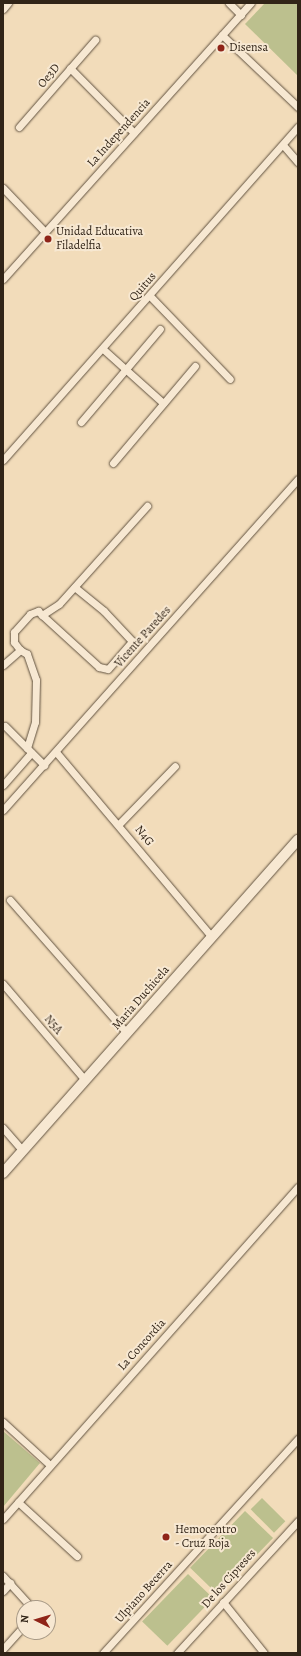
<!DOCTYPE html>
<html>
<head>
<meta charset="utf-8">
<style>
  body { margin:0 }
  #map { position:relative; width:301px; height:1656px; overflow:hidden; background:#f2dcba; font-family:Alegreya,serif }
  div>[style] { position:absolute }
  .green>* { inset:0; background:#bcc08e; transform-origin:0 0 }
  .roads { filter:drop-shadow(0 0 1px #615240) drop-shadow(0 0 1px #615240) }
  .minor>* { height:7px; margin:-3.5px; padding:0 3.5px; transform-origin:3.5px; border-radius:3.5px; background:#f7e8d2 }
  .secondary>* { height:10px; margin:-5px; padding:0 5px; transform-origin:5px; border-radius:5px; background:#f7e8d2 }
  .dots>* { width:11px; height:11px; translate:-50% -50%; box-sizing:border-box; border:2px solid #f7e8d2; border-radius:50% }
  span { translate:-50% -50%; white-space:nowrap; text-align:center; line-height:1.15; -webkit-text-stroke:4px #f7e8d2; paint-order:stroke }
  .poi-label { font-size:12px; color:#312417 }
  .left { translate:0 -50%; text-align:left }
  .street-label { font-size:12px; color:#312417 }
  .frame { position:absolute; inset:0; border:4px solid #312417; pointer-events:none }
  .north { position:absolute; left:16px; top:1600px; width:40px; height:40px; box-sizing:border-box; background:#f7e8d2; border:1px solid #a89a87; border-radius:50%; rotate:275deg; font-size:11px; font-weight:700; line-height:16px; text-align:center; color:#312417 }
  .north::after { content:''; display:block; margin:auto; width:14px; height:18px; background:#8f2418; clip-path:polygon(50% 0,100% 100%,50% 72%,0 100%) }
</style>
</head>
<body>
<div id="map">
  <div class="green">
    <div style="clip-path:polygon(265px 3px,298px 3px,298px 76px,245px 24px)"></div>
    <div style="clip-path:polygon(3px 1431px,40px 1463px,3px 1507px)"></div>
    <div style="left:262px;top:1498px;width:33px;height:16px;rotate:45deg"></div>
    <div style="left:245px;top:1511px;width:39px;height:79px;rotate:44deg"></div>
    <div style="left:188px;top:1574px;width:35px;height:66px;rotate:44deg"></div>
  </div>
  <div class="roads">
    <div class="minor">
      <div style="left:229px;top:3px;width:17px;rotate:45deg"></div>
      <div style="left:3px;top:9px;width:8px;rotate:-50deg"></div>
      <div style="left:222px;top:35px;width:105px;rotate:43.5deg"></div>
      <div style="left:70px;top:68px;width:91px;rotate:45.4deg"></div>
      <div style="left:19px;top:127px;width:116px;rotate:-48.9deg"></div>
      <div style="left:283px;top:145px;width:23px;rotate:49deg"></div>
      <div style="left:3px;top:188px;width:61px;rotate:46.3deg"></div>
      <div style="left:3px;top:279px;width:371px;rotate:-48.1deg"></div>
      <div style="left:150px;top:296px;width:115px;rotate:46.1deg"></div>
      <div style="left:103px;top:349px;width:81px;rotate:42deg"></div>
      <div style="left:81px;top:422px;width:122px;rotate:-49.7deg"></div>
      <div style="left:3px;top:460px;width:445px;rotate:-48.5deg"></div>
      <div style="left:113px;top:463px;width:127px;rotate:-49.8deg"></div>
      <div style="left:42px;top:615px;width:77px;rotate:42.4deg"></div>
      <div style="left:99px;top:667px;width:9px;rotate:13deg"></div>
      <div style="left:108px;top:669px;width:37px;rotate:-49deg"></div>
      <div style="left:132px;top:641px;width:41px;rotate:-133deg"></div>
      <div style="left:104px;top:611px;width:38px;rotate:-141deg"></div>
      <div style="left:3px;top:665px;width:23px;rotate:-41deg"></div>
      <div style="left:20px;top:650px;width:10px;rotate:-127deg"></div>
      <div style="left:14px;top:642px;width:10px;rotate:-90deg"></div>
      <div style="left:14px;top:632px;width:24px;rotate:-48deg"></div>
      <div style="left:30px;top:614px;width:9px;rotate:-21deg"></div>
      <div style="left:38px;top:611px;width:6px;rotate:45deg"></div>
      <div style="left:42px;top:615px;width:20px;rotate:-33deg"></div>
      <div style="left:59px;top:604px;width:132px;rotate:-48.1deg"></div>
      <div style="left:5px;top:726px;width:31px;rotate:45deg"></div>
      <div style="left:27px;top:748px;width:27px;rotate:-73deg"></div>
      <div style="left:35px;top:722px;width:42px;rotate:-88.6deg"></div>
      <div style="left:36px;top:680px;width:28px;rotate:-109deg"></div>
      <div style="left:27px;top:654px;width:8px;rotate:-150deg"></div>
      <div style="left:28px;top:749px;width:23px;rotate:45deg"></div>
      <div style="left:56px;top:752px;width:242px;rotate:49.9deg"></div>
      <div style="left:3px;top:785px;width:43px;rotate:-48.8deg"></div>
      <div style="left:3px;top:810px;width:443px;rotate:-48.3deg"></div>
      <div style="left:120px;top:823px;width:79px;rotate:-46deg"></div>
      <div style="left:10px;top:900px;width:177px;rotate:48.7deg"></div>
      <div style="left:3px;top:984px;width:126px;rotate:49.5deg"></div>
      <div style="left:3px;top:1128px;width:30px;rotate:49deg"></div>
      <div style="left:3px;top:1422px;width:64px;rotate:42.5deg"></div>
      <div style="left:18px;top:1502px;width:80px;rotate:42.5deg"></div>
      <div style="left:3px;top:1519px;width:444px;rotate:-48.4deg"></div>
      <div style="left:3px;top:1576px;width:43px;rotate:47.8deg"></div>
      <div style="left:3px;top:1591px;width:11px;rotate:-49deg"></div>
      <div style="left:223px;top:1602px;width:65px;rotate:51.2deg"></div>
      <div style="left:3px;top:1649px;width:31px;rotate:-48deg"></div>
      <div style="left:103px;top:1653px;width:290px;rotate:-47.7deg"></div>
      <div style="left:177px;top:1653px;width:179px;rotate:-47.5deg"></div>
    </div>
    <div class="secondary">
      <div style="left:3px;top:1173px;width:445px;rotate:-48.5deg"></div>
    </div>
  </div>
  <div class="dots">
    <div style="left:221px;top:48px;background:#8f2418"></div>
    <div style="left:48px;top:239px;background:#8f2418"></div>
    <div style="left:166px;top:1537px;background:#8f2418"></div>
  </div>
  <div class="poi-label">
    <span class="left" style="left:229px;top:48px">Disensa</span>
    <span class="left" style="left:56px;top:239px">Unidad Educativa<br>Filadelfia</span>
    <span class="left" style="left:175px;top:1537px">Hemocentro<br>- Cruz Roja</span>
  </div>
  <div class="street-label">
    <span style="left:49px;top:76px;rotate:-50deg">Oe3D</span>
    <span style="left:119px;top:133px;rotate:-48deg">La Independencia</span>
    <span style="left:143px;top:287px;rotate:-49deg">Quitus</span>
    <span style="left:143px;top:637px;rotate:-48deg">Vicente Paredes</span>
    <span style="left:144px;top:836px;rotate:51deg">N4G</span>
    <span style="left:141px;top:998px;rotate:-49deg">Maria Duchicela</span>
    <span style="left:53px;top:1025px;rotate:50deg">N5A</span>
    <span style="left:142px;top:1345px;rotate:-48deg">La Concordia</span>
    <span style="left:229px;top:1579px;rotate:-48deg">De los Cipreses</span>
    <span style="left:144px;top:1592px;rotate:-48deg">Ulpiano Becerra</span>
  </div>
  <div class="frame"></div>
  <div class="north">N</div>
</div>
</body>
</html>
